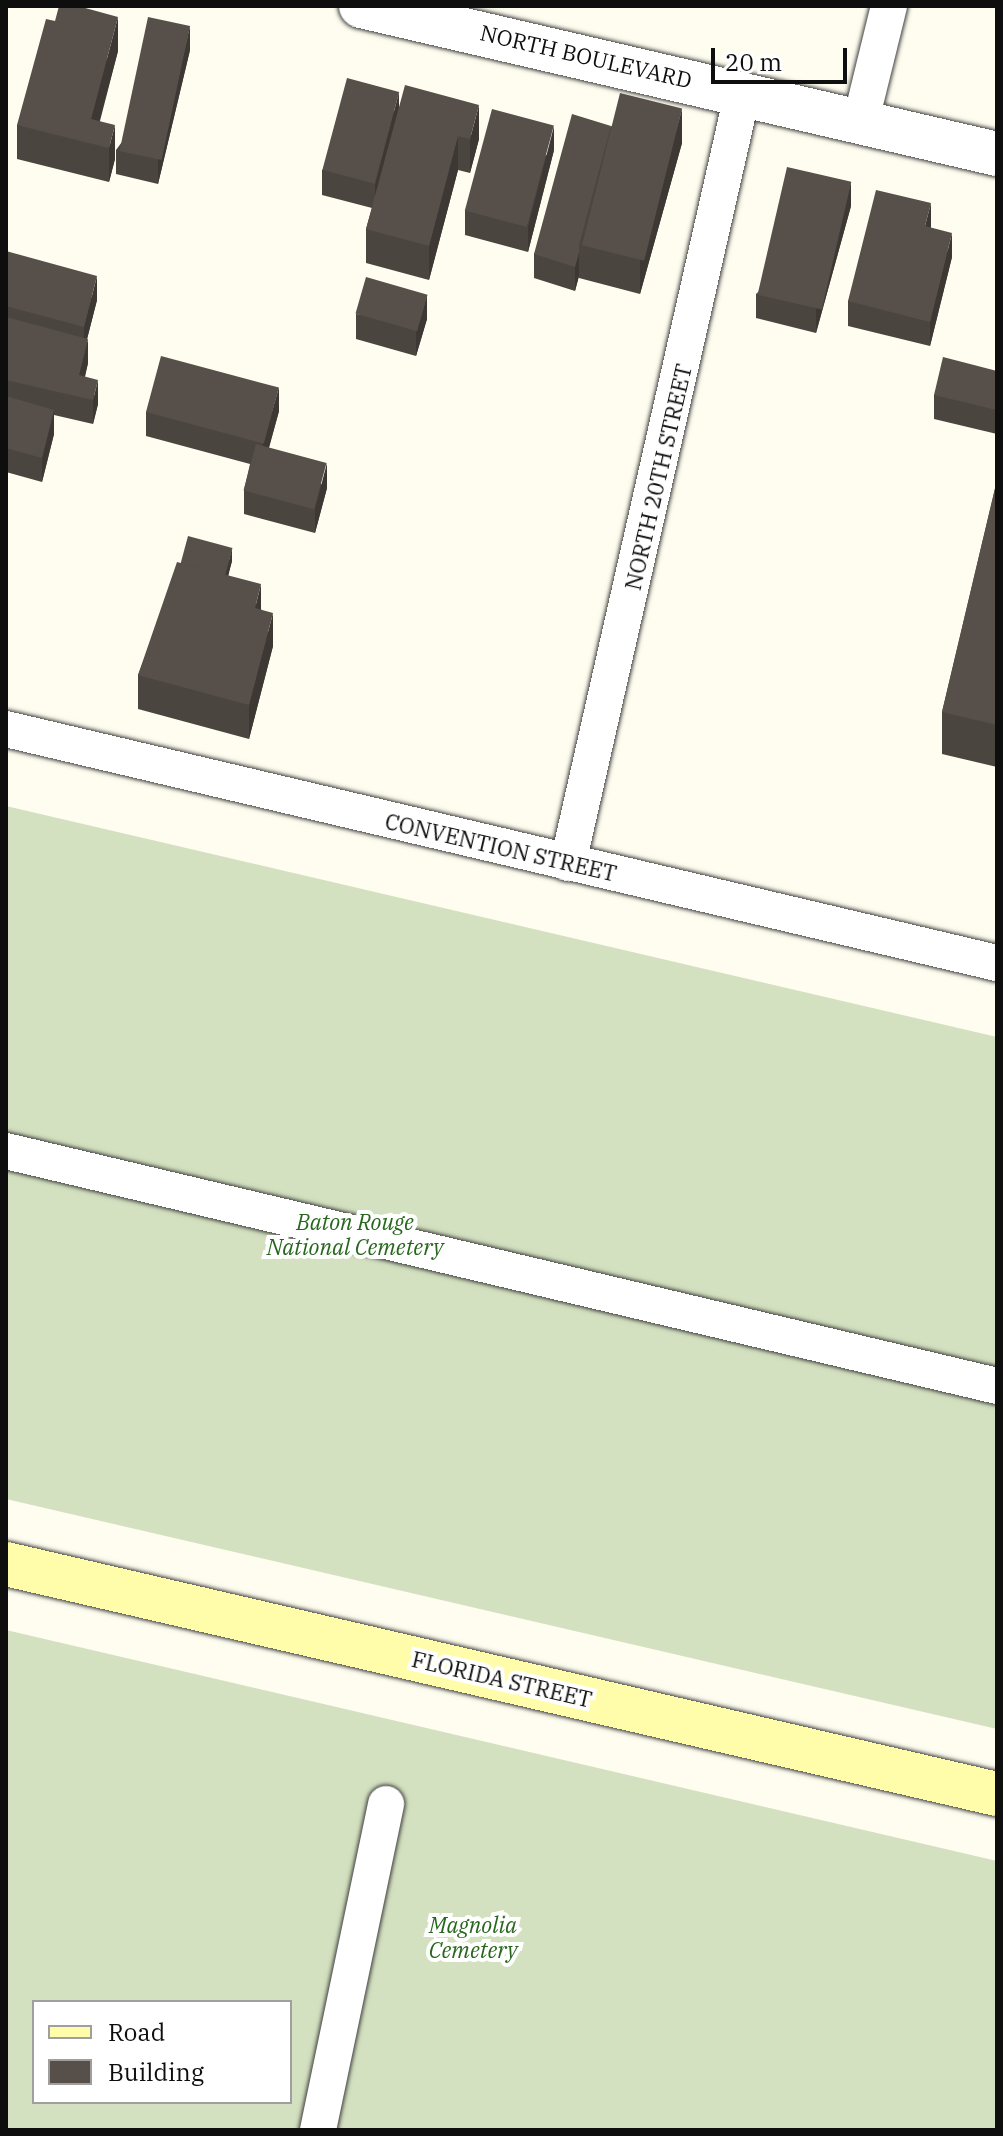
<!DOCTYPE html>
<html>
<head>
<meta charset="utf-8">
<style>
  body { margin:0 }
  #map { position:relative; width:1003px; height:2136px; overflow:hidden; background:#fffdef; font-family:"IBM Plex Serif",serif }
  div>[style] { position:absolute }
  .cemetery>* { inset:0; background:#d4e1c0 }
  .roads { filter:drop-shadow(0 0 2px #414141) drop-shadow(0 0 2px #414141) }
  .minor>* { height:36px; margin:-18px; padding:0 18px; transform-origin:18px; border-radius:18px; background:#fff }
  .tertiary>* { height:44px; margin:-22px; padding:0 22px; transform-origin:22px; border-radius:22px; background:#fff }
  .secondary>* { height:44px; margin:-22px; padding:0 22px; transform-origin:22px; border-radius:22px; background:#fffcaa }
  .wall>* { inset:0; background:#4b4540 }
  .shaded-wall>* { inset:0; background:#3d3834 }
  .building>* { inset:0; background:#57504a; transform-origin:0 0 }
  span { translate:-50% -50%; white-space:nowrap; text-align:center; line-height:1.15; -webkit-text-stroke:8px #fff; paint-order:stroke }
  .street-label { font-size:22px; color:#0e0e0e }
  .park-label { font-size:22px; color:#27671d; font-style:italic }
  .frame { position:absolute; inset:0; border:8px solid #0e0e0e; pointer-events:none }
  .legend { position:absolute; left:32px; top:2000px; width:260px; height:104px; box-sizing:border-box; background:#fff; border:2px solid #9f9f9f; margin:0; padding:10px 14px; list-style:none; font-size:24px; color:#0e0e0e }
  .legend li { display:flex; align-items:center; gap:16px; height:40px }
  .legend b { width:40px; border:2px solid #9f9f9f }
  .scale { position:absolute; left:711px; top:48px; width:136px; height:36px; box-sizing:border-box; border:4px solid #0e0e0e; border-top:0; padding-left:10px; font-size:24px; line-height:28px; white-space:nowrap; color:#0e0e0e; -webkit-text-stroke:6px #fff; paint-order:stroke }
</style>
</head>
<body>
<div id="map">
  <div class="cemetery">
    <div style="clip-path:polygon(6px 806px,997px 1037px,997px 1729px,6px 1499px)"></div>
    <div style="clip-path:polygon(evenodd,6px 1630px,997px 1861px,997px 2130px,6px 2130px,6px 1630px,34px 2002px,290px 2002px,290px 2102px,34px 2102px,34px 2002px)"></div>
  </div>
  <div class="roads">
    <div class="minor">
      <div style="left:861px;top:120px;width:117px;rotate:-76.2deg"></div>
      <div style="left:6px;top:729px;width:1018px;rotate:13.29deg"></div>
      <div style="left:568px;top:863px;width:792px;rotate:-77.23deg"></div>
      <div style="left:6px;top:1151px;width:1018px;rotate:13.34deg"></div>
      <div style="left:318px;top:2130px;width:333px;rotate:-78.2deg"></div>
    </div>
    <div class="tertiary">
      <div style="left:361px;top:6px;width:653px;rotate:13.1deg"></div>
    </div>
    <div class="secondary">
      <div style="left:6px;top:1564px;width:1017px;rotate:13.07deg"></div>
    </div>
  </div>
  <div class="wall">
    <div style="clip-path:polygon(190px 50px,158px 184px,116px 174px,116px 150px)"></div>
    <div style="clip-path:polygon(118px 51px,100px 121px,115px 159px,109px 182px,17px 159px,17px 125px)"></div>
    <div style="clip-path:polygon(399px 107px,479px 139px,470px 173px,458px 170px,429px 280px,366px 263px,366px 229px,372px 208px,322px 195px,322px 170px)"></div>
    <div style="clip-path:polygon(611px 126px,682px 143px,640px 294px,579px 278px,579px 276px,575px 291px,534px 278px,534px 254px)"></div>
    <div style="clip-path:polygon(554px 150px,528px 252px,465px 235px,465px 210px)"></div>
    <div style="clip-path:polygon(851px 206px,816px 333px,756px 318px,756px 294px)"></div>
    <div style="clip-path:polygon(931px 228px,952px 257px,930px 346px,848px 326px,848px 301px)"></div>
    <div style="clip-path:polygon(6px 251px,97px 300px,87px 339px,88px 363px,85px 377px,98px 404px,93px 424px,54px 415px,54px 434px,42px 482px,6px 472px)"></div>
    <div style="clip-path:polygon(356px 314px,427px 319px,416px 356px,356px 339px)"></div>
    <div style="clip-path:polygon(997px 371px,997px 434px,934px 419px,934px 395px)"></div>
    <div style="clip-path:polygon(279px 411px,269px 448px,327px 488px,315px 533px,244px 514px,244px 490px,250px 464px,146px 436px,146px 412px)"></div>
    <div style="clip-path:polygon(997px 480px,997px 767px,942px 754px,942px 712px)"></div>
    <div style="clip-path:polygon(232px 561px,228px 575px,261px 609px,273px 646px,249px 739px,138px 709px,138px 675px,181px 563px)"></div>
  </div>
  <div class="shaded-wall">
    <div style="clip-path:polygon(118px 17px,118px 51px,93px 144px,91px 119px)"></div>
    <div style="clip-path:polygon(190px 26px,190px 50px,158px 184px,158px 159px)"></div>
    <div style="clip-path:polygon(399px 92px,399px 116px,375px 209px,375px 185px)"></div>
    <div style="clip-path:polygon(479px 105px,479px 139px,470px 173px,470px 139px)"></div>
    <div style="clip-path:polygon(682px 109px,682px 143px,640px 294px,640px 260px)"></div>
    <div style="clip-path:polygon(115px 125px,115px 159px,109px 182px,109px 148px)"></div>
    <div style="clip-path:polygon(554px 126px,554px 150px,528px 252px,528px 227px)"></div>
    <div style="clip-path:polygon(458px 136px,458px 170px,429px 280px,429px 246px)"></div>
    <div style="clip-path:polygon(851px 182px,851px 206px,816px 333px,816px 308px)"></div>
    <div style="clip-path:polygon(931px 203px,931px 227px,925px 251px,925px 226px)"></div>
    <div style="clip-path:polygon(952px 233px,952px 257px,930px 346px,930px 322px)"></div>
    <div style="clip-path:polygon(579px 252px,579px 276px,575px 291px,575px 267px)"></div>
    <div style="clip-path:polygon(97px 276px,97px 300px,84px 351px,84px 327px)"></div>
    <div style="clip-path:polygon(427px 295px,427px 319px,416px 356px,416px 332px)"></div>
    <div style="clip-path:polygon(88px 339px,88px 363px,79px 399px,79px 375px)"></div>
    <div style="clip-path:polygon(98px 380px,98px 404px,93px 424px,93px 400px)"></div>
    <div style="clip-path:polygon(279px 387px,279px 411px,263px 468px,263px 443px)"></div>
    <div style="clip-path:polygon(54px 410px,54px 434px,42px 482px,42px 458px)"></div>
    <div style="clip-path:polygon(327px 463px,327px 488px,315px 533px,315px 509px)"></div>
    <div style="clip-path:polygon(232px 548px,232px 561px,221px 604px,221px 592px)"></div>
    <div style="clip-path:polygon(261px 584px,261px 617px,255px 608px)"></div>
    <div style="clip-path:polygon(273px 613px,273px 646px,249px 739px,249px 705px)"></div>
  </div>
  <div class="building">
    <div style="clip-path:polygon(59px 6px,78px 6px,118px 17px,91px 119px,115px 125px,109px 148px,17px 125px,46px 19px,55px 21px)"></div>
    <div style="left:148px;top:17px;width:43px;height:137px;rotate:12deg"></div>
    <div style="left:347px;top:78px;width:54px;height:95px;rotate:15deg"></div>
    <div style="clip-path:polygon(405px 85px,479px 105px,470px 139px,458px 136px,429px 246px,366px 229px)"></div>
    <div style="left:620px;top:93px;width:64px;height:157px;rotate:14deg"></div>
    <div style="left:492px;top:109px;width:64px;height:105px;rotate:15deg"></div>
    <div style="clip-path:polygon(572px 114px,611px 126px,579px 245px,579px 252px,575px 267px,534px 254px)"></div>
    <div style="left:787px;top:167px;width:66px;height:131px;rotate:13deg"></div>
    <div style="clip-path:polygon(876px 190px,931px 203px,925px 226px,952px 233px,930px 322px,848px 301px)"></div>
    <div style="clip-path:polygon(6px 251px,97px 276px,84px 327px,6px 306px)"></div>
    <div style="left:366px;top:277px;width:64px;height:38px;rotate:16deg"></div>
    <div style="clip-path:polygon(6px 317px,88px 339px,79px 375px,98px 380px,93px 400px,6px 380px)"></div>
    <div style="left:161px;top:356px;width:122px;height:58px;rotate:15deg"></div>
    <div style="clip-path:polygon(943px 357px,997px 371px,997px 410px,934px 395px)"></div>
    <div style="clip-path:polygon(6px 396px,54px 410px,42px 458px,6px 448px)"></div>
    <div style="left:256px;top:444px;width:73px;height:48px;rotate:15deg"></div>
    <div style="clip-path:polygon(997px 480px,997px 725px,942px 712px)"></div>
    <div style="left:188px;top:536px;width:46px;height:28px;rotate:15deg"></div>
    <div style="clip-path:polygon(177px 562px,261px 584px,255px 608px,273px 613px,249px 705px,138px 675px)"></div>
  </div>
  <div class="street-label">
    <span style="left:586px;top:56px;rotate:13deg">NORTH BOULEVARD</span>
    <span style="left:658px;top:477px;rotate:-77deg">NORTH 20TH STREET</span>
    <span style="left:501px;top:847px;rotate:13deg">CONVENTION STREET</span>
    <span style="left:502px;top:1679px;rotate:13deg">FLORIDA STREET</span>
  </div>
  <div class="park-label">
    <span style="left:355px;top:1234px">Baton Rouge<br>National Cemetery</span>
    <span style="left:473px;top:1937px">Magnolia<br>Cemetery</span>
  </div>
  <div class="frame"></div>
  <ul class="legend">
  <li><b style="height:10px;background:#fffcaa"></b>Road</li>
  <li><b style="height:22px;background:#57504a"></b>Building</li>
  </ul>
  <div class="scale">20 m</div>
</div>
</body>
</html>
